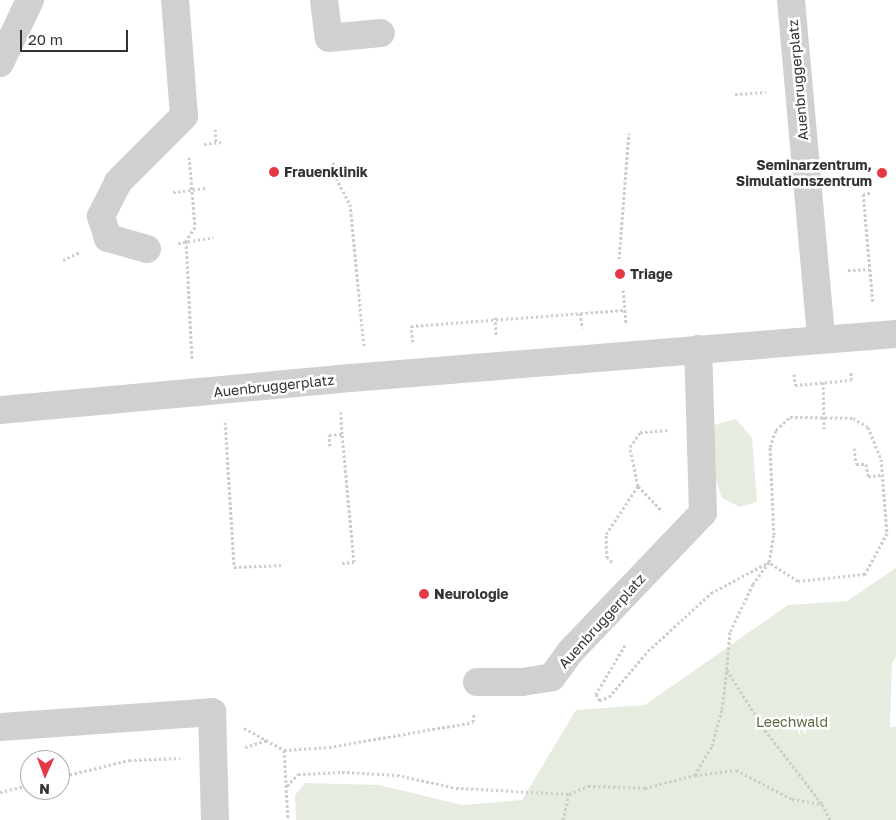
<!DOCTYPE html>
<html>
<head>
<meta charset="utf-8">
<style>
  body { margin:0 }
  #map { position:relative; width:896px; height:820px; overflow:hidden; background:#fff; font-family:"Golos Text",sans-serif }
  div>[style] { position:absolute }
  .green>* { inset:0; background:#e6ecdf }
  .path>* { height:3px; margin-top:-1.5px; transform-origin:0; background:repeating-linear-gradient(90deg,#cdcdcd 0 2.5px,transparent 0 5px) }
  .minor>* { height:28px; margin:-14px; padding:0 14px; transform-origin:14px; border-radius:14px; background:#d0d0d0 }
  .dots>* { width:14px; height:14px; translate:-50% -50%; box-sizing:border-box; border:2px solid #fff; border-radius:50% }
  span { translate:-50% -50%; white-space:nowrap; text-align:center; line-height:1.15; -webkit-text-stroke:5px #fff; paint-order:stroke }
  .street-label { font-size:14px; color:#333 }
  .poi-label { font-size:14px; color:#333; font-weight:700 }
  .right { translate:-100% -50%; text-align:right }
  .left { translate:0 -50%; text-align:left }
  .park-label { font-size:14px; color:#56703f }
  .north { position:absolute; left:20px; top:750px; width:50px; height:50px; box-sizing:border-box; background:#fff; border:1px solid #adadad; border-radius:50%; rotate:182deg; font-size:14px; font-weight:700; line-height:20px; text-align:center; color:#333 }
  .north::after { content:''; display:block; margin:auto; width:18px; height:22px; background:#e63946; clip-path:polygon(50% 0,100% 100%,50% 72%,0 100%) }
  .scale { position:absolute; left:20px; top:30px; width:108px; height:22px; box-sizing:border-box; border:2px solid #333; border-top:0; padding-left:6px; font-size:15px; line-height:18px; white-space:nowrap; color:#333; -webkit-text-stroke:4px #fff; paint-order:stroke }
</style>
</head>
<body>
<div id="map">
  <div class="green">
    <div style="clip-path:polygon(736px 419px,752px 438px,757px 502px,740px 507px,722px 498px,709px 459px,714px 425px)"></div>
    <div style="clip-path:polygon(896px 568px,896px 656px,892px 664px,890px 727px,896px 727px,896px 820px,296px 820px,295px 795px,305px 783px,379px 785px,462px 805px,522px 800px,576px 710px,645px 705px,788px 605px,847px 601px)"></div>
  </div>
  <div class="path">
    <div style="left:735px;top:94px;width:31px;rotate:-4deg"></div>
    <div style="left:215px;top:129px;width:14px;rotate:86deg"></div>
    <div style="left:204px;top:144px;width:17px;rotate:-7deg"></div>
    <div style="left:189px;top:157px;width:70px;rotate:85.1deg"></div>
    <div style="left:195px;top:227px;width:17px;rotate:123deg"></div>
    <div style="left:186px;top:241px;width:119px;rotate:87.1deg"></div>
    <div style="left:333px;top:162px;width:16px;rotate:79deg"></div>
    <div style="left:336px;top:178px;width:30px;rotate:62deg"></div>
    <div style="left:350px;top:204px;width:143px;rotate:84.4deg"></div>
    <div style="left:173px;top:192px;width:35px;rotate:-7deg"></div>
    <div style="left:870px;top:193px;width:7px;rotate:172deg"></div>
    <div style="left:863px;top:194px;width:109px;rotate:84.8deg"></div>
    <div style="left:178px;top:243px;width:36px;rotate:-9deg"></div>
    <div style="left:619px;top:259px;width:126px;rotate:-85.5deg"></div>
    <div style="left:63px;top:260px;width:19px;rotate:-25deg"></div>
    <div style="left:848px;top:270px;width:21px;rotate:-3deg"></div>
    <div style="left:623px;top:290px;width:35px;rotate:85deg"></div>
    <div style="left:580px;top:313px;width:15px;rotate:82deg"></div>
    <div style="left:495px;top:317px;width:18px;rotate:87deg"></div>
    <div style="left:413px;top:342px;width:16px;rotate:-97deg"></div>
    <div style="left:411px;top:326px;width:215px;rotate:-4.3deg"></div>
    <div style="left:794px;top:374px;width:11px;rotate:85deg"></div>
    <div style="left:795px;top:385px;width:56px;rotate:-5.1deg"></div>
    <div style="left:851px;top:380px;width:9px;rotate:-90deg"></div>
    <div style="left:823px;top:382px;width:47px;rotate:88.8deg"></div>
    <div style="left:225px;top:422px;width:145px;rotate:86.4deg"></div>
    <div style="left:234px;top:567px;width:49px;rotate:-2.3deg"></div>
    <div style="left:330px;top:446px;width:11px;rotate:-95deg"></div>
    <div style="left:329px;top:435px;width:13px;rotate:-4deg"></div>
    <div style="left:342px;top:434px;width:22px;rotate:-93deg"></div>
    <div style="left:854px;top:448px;width:16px;rotate:83deg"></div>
    <div style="left:856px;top:464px;width:10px"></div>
    <div style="left:866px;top:464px;width:12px;rotate:81deg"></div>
    <div style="left:868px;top:476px;width:15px;rotate:-4deg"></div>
    <div style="left:638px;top:486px;width:35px;rotate:46deg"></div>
    <div style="left:612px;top:562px;width:6px;rotate:-141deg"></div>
    <div style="left:607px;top:558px;width:24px;rotate:-92deg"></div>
    <div style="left:606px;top:534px;width:58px;rotate:-56.3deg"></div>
    <div style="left:638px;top:486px;width:40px;rotate:-102deg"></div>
    <div style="left:630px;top:447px;width:18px;rotate:-56deg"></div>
    <div style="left:640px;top:432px;width:28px;rotate:-4deg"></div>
    <div style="left:342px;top:563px;width:12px;rotate:-5deg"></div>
    <div style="left:354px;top:562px;width:129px;rotate:-95.4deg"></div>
    <div style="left:625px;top:645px;width:57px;rotate:120.6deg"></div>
    <div style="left:596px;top:694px;width:7px;rotate:63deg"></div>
    <div style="left:599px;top:700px;width:10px;rotate:-17deg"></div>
    <div style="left:609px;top:697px;width:60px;rotate:-49.7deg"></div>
    <div style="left:648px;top:651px;width:86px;rotate:-42.6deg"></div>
    <div style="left:711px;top:593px;width:66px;rotate:-28.1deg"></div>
    <div style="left:769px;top:562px;width:27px;rotate:-80deg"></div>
    <div style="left:774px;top:535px;width:88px;rotate:-92.6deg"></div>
    <div style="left:770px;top:447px;width:18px;rotate:-71deg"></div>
    <div style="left:776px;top:430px;width:19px;rotate:-43deg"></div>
    <div style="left:790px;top:417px;width:63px;rotate:0.9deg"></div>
    <div style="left:853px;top:418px;width:17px;rotate:31deg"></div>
    <div style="left:868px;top:427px;width:35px;rotate:68deg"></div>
    <div style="left:881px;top:459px;width:74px;rotate:85.4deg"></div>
    <div style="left:887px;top:533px;width:47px;rotate:118.2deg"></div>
    <div style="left:865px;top:574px;width:67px;rotate:174deg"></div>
    <div style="left:798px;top:581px;width:35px;rotate:-147deg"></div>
    <div style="left:769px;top:562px;width:27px;rotate:126deg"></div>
    <div style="left:753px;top:584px;width:53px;rotate:115.6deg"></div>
    <div style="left:730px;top:632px;width:38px;rotate:95deg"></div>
    <div style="left:727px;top:670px;width:71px;rotate:57.7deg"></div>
    <div style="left:765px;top:730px;width:93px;rotate:52.4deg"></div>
    <div style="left:822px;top:804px;width:18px;rotate:63deg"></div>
    <div style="left:244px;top:728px;width:46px;rotate:28.8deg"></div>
    <div style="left:284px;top:750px;width:45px;rotate:-3.8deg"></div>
    <div style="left:329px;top:747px;width:146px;rotate:-9.8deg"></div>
    <div style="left:473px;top:722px;width:9px;rotate:-84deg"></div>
    <div style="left:245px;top:747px;width:24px;rotate:-17deg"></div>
    <div style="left:284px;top:750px;width:70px;rotate:86.7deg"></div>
    <div style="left:695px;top:775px;width:34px;rotate:-60deg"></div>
    <div style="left:712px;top:746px;width:38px;rotate:-75deg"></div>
    <div style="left:722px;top:709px;width:39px;rotate:-83deg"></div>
    <div style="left:60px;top:777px;width:71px;rotate:-13.8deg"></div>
    <div style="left:129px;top:760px;width:51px;rotate:-2.2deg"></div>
    <div style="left:287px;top:786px;width:16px;rotate:-47deg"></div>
    <div style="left:298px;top:774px;width:44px;rotate:-2.6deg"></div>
    <div style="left:342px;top:772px;width:55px;rotate:3.1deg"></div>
    <div style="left:397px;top:775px;width:60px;rotate:12.4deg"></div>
    <div style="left:456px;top:788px;width:113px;rotate:3deg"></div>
    <div style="left:569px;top:794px;width:21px;rotate:-23deg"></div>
    <div style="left:588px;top:786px;width:57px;rotate:2deg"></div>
    <div style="left:645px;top:788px;width:52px;rotate:-14.6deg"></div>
    <div style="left:695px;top:775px;width:41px;rotate:-7deg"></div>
    <div style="left:736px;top:770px;width:63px;rotate:27.4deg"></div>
    <div style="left:792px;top:799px;width:29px;rotate:10deg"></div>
    <div style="left:0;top:792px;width:31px;rotate:-13deg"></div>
    <div style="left:563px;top:820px;width:27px;rotate:-77deg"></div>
  </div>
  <div class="minor">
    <div style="left:324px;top:0;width:38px;rotate:83deg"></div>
    <div style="left:329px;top:38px;width:52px;rotate:-5.5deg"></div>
    <div style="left:791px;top:0;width:339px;rotate:84.9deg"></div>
    <div style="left:0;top:63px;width:70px;rotate:-64.5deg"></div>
    <div style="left:147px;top:249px;width:41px;rotate:-164.2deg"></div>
    <div style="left:108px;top:238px;width:23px;rotate:-108deg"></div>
    <div style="left:101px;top:216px;width:38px;rotate:-63deg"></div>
    <div style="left:118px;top:182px;width:93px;rotate:-45deg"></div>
    <div style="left:184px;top:116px;width:116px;rotate:-94.4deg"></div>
    <div style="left:0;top:410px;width:339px;rotate:-5.2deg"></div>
    <div style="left:338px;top:379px;width:560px;rotate:-4.61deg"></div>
    <div style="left:477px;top:682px;width:45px"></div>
    <div style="left:522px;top:682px;width:30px;rotate:-9deg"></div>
    <div style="left:552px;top:677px;width:31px;rotate:-54deg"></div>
    <div style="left:570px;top:652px;width:192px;rotate:-46.3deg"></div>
    <div style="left:703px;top:513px;width:164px;rotate:-91.7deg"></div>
    <div style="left:0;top:727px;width:213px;rotate:-4deg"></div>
    <div style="left:212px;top:712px;width:108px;rotate:88.4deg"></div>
  </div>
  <div class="dots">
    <div style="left:274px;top:172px;background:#e63946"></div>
    <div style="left:882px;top:173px;background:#e63946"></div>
    <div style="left:620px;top:274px;background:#e63946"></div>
    <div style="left:424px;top:594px;background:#e63946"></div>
  </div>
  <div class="street-label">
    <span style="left:798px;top:80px;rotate:-95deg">Auenbruggerplatz</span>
    <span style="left:274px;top:386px;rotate:-6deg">Auenbruggerplatz</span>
    <span style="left:602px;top:621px;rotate:-48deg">Auenbruggerplatz</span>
  </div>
  <div class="poi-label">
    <span class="right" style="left:872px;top:173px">Seminarzentrum,<br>Simulationszentrum</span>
    <span class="left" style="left:284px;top:172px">Frauenklinik</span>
    <span class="left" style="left:630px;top:274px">Triage</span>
    <span class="left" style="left:434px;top:594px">Neurologie</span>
  </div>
  <div class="park-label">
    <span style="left:792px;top:722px">Leechwald</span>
  </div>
  <div class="north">N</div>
  <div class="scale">20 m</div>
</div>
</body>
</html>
